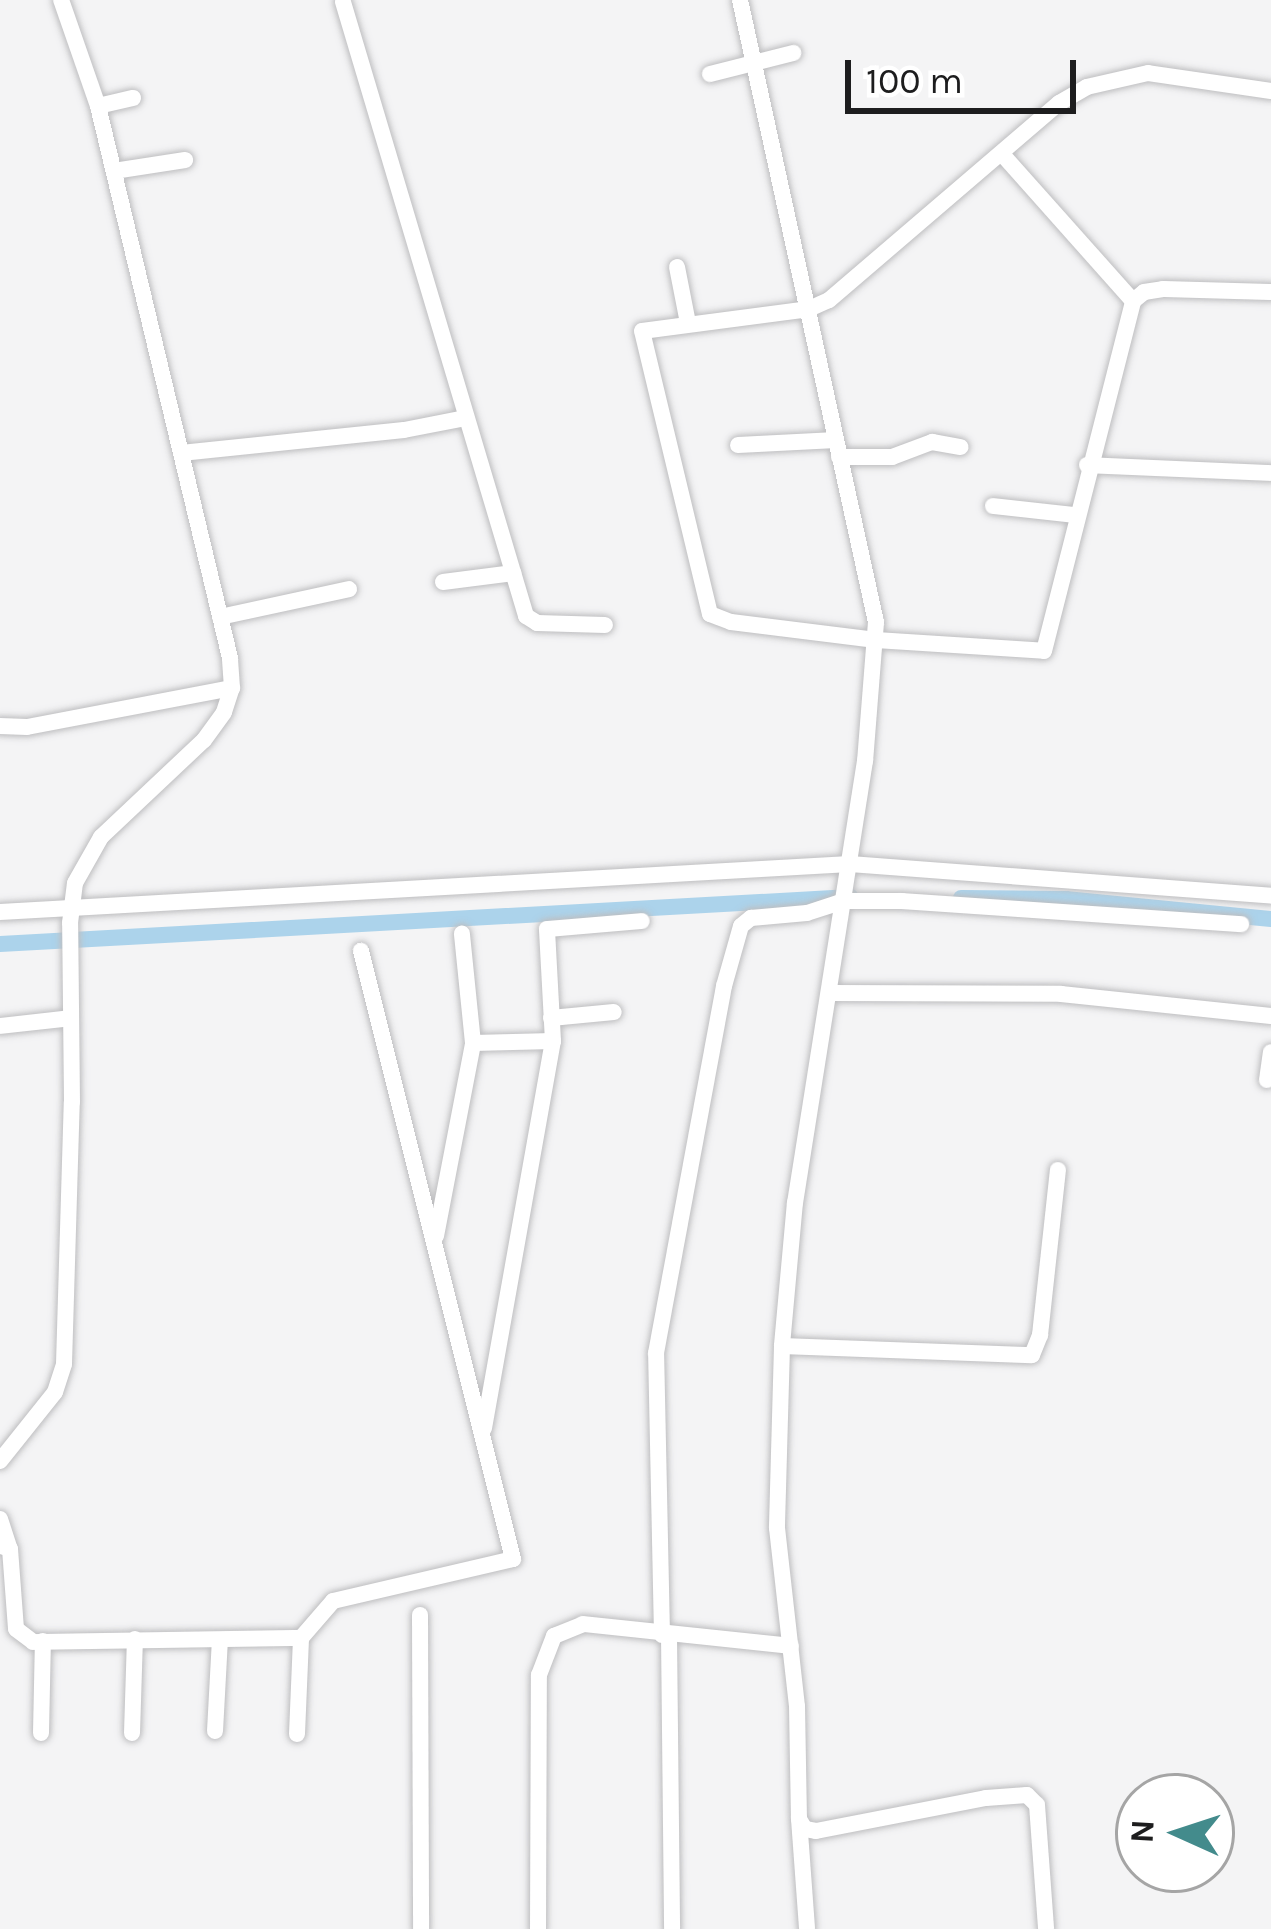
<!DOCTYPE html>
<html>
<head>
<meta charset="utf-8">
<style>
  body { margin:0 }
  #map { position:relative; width:1271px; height:1929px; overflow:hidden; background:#f4f4f5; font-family:Karla,sans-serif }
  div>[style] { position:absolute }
  .canal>* { height:16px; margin:-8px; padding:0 8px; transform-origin:8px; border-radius:8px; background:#acd3eb }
  .roads { filter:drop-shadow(0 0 3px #bebec0) drop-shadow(0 0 3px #bebec0) }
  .minor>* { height:16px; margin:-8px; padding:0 8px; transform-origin:8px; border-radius:8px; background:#fff }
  span { translate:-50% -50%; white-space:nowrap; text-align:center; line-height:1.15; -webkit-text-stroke:10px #fff; paint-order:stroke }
  .north { position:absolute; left:1115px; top:1773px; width:120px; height:120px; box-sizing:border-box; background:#fff; border:3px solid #a5a5a5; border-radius:50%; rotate:273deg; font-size:33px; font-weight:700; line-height:48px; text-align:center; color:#1d1d1e }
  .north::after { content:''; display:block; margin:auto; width:42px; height:54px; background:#438b8c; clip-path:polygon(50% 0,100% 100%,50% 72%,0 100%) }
  .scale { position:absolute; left:845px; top:60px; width:231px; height:54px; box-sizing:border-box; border:6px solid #1d1d1e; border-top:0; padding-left:15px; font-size:36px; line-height:42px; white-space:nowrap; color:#1d1d1e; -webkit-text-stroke:9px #fff; paint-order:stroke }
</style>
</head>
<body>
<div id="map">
  <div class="canal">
    <div style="left:961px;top:898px;width:105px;rotate:0.5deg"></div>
    <div style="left:1066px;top:899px;width:206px;rotate:5.6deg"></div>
    <div style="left:0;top:944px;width:852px;rotate:-3.16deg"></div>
  </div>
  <div class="roads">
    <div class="minor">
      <div style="left:740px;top:0;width:637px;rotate:77.67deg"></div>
      <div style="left:876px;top:622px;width:139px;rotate:94.5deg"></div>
      <div style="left:865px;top:761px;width:447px;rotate:99deg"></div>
      <div style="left:795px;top:1202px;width:145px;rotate:95.2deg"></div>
      <div style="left:782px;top:1346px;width:182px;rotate:91.6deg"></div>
      <div style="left:777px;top:1528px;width:179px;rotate:83.6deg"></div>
      <div style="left:797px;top:1706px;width:113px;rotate:89deg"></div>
      <div style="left:799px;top:1819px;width:12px;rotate:59deg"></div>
      <div style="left:805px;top:1829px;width:11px;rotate:10deg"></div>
      <div style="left:816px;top:1831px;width:173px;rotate:-11deg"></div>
      <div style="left:986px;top:1798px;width:41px;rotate:-4.2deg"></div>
      <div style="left:1027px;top:1795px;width:14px;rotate:45deg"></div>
      <div style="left:1037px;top:1805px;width:124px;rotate:85.8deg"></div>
      <div style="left:343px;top:2px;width:641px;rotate:73.4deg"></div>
      <div style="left:526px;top:616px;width:13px;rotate:32deg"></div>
      <div style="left:537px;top:623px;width:68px;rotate:1.7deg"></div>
      <div style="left:710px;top:74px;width:86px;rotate:-14.2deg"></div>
      <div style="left:1271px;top:91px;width:124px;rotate:-171.7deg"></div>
      <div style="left:1148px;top:73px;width:63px;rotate:167.1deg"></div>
      <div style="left:1087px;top:87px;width:32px;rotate:150deg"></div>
      <div style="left:1059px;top:103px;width:303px;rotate:139.4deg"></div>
      <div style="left:829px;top:300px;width:22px;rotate:156deg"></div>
      <div style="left:809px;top:309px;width:168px;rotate:172.5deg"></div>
      <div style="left:642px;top:331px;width:291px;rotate:76.5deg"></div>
      <div style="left:710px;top:614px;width:22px;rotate:21deg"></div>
      <div style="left:731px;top:622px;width:146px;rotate:7.1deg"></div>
      <div style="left:876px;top:640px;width:168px;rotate:3.7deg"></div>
      <div style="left:1044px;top:651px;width:361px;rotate:-75.7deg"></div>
      <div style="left:1133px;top:301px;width:14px;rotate:-39deg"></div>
      <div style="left:1144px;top:292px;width:19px;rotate:-9deg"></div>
      <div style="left:1163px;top:289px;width:108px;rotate:1.6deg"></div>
      <div style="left:98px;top:106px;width:36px;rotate:-13deg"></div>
      <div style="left:1002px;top:154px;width:197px;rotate:48.3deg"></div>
      <div style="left:114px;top:171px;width:72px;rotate:-8.8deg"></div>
      <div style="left:677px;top:267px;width:57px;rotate:78.9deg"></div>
      <div style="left:738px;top:445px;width:98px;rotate:-2.9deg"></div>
      <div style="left:181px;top:453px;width:224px;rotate:-5.9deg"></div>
      <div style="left:404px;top:430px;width:62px;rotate:-11.1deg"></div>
      <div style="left:839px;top:457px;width:53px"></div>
      <div style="left:892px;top:457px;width:43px;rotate:-20.6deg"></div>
      <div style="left:932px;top:442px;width:29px;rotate:10deg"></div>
      <div style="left:1087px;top:465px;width:184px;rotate:2.5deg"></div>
      <div style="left:993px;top:506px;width:82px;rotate:6.3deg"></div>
      <div style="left:443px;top:582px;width:71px;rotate:-7.3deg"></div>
      <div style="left:220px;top:617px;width:132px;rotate:-12.2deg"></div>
      <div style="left:0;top:726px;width:27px;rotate:2deg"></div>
      <div style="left:27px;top:727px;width:209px;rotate:-10.8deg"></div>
      <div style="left:0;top:912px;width:851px;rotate:-3.23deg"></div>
      <div style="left:850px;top:864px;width:422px;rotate:4.3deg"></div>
      <div style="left:829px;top:993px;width:232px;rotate:0.2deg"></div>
      <div style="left:1061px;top:994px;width:211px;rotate:6deg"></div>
      <div style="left:551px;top:1018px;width:63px;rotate:-5.4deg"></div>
      <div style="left:0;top:1026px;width:71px;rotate:-6.4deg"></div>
      <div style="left:473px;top:1043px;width:80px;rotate:-1.4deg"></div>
      <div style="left:1267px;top:1080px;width:28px;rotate:-82deg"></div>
      <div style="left:436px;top:1236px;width:197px;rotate:-79.1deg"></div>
      <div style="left:473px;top:1043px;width:110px;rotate:-95.8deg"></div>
      <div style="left:782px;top:1346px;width:250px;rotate:2.1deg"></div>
      <div style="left:1032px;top:1355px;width:22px;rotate:-68deg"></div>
      <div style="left:1040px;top:1335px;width:166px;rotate:-83.8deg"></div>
      <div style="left:484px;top:1428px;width:393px;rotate:-79.9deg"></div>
      <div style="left:553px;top:1041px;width:112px;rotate:-93.1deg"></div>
      <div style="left:547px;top:929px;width:95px;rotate:-4.8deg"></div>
      <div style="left:0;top:1461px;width:88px;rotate:-51.4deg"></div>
      <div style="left:55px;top:1392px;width:29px;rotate:-72deg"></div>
      <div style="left:64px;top:1364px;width:262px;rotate:-88.3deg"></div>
      <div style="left:72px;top:1102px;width:179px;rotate:-90.6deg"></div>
      <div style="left:70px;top:923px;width:40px;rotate:-82.9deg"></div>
      <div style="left:75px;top:883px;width:53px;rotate:-60.5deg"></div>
      <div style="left:101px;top:837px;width:141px;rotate:-43.3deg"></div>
      <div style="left:204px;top:740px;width:34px;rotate:-54deg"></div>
      <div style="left:224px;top:712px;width:25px;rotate:-72deg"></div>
      <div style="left:232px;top:688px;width:30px;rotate:-94deg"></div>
      <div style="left:230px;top:658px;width:568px;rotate:-103.45deg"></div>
      <div style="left:98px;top:106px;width:112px;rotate:-109.2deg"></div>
      <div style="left:0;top:1519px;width:32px;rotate:72deg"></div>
      <div style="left:10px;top:1549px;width:9px;rotate:-162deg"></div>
      <div style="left:10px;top:1549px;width:80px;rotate:85.7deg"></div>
      <div style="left:16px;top:1629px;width:21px;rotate:37deg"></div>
      <div style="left:33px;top:1642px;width:268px;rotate:-0.9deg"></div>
      <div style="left:301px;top:1638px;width:49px;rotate:-49.1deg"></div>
      <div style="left:333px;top:1601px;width:185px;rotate:-13.1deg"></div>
      <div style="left:513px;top:1559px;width:627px;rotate:-104.04deg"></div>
      <div style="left:420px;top:1615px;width:314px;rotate:89.8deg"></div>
      <div style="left:662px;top:1635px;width:282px;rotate:-91.2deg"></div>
      <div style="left:656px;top:1353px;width:373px;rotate:-79.5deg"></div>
      <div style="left:724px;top:986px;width:62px;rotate:-74.2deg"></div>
      <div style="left:741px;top:926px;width:13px;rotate:-39deg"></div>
      <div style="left:751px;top:918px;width:56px;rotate:-5.1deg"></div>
      <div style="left:807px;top:913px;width:40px;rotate:-18deg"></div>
      <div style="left:845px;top:901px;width:57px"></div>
      <div style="left:902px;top:901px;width:340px;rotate:3.9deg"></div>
      <div style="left:669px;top:1635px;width:294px;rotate:89.4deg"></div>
      <div style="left:215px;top:1731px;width:91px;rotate:-86.9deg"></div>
      <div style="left:41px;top:1733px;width:92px;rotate:-88.8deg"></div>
      <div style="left:132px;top:1733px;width:94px;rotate:-88.2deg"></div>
      <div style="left:297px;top:1734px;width:96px;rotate:-87.6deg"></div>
      <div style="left:799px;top:1819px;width:110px;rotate:85.8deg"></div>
      <div style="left:538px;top:1929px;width:254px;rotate:-89.8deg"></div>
      <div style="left:539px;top:1675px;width:42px;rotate:-69deg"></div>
      <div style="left:554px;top:1636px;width:31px;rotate:-22deg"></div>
      <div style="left:583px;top:1624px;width:209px;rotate:6deg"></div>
    </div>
  </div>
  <div class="north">N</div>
  <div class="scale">100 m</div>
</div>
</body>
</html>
